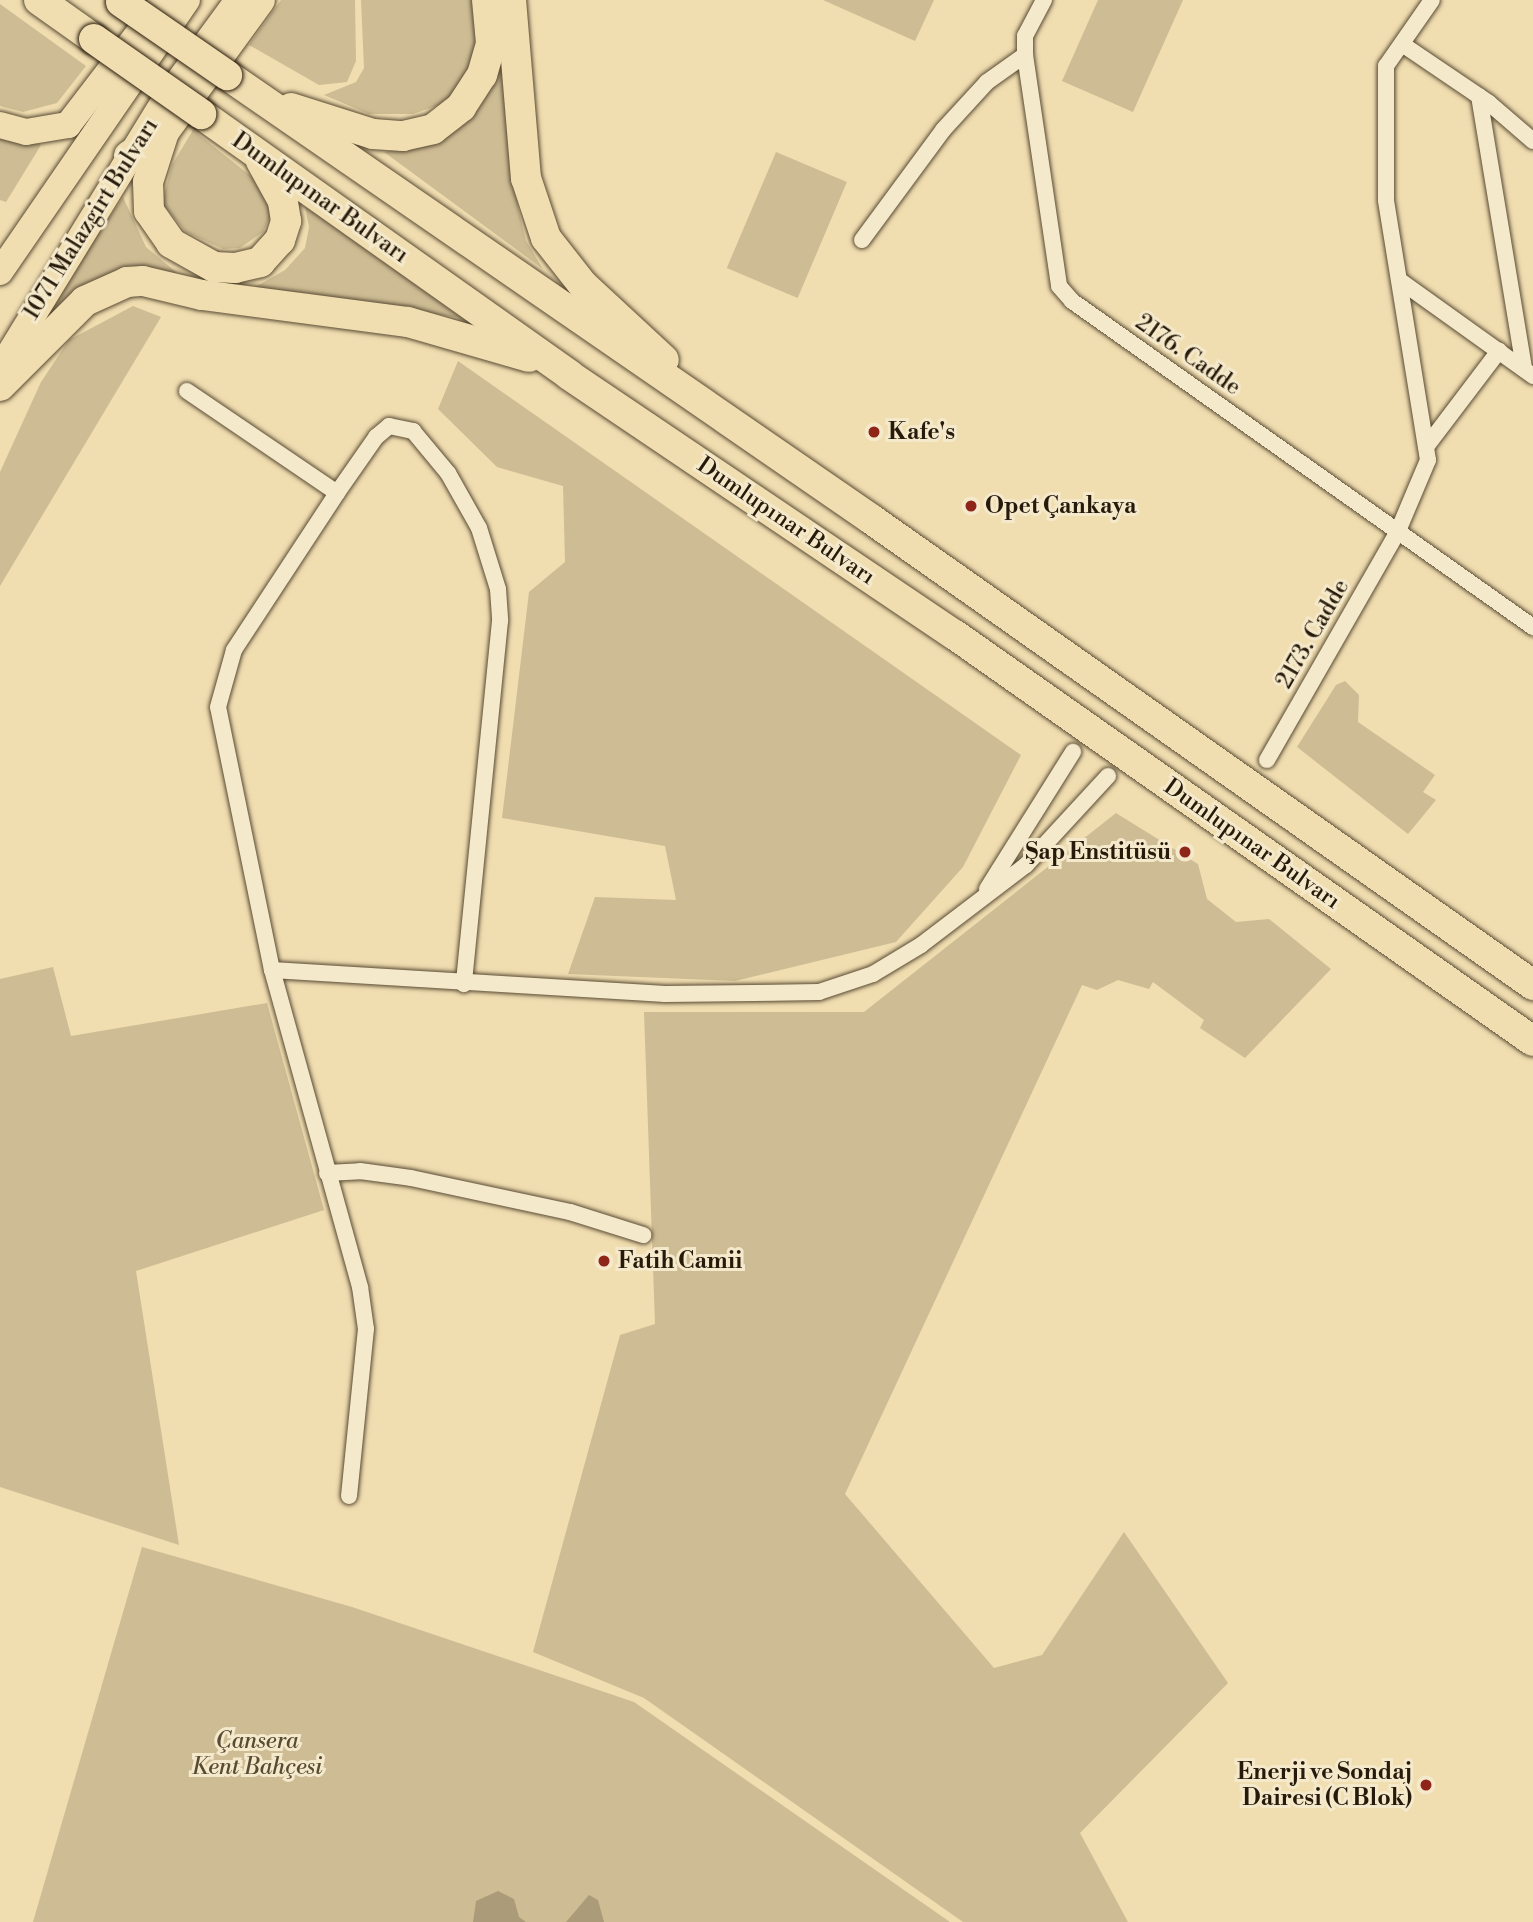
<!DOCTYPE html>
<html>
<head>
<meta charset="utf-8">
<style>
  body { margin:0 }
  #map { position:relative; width:1533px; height:1922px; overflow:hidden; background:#f0ddb0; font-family:"Libre Bodoni",serif }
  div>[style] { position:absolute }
  .green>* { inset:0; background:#cebc94; transform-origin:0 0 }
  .water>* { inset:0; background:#ac9b78 }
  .roads { filter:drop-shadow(0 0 2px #594b34) drop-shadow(0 0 2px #594b34) }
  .street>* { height:16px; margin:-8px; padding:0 8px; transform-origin:8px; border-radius:8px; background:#f5e9cc }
  .primary>* { height:26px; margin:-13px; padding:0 13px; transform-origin:13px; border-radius:13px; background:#f0ddb0 }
  .highway>* { height:30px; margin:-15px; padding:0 15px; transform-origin:15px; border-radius:15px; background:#f0ddb0 }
  .bridges { filter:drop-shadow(0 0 2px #271a0a) drop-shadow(0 0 2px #271a0a) }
  .highway-bridge>* { height:30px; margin:-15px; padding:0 15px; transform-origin:15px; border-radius:15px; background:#f0ddb0 }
  .dots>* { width:19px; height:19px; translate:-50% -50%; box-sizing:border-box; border:4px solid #f5e9cc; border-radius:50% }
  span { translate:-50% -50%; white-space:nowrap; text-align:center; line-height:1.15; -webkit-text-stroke:6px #f5e9cc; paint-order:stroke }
  .street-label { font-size:23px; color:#271a0a }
  .poi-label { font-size:23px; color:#271a0a; font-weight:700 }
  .left { translate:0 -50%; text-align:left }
  .right { translate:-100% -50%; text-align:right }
  .park-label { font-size:23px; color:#594b33; font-style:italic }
</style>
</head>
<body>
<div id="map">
  <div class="green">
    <div style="clip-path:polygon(281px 0,355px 0,356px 61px,347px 82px,319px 85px,249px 45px)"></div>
    <div style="clip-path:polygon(361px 0,473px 0,477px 52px,459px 87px,444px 103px,413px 114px,369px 114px,324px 95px,356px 82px,364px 68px)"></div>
    <div style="clip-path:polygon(823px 0,934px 0,915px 41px)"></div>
    <div style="clip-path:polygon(1098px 0,1183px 0,1133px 112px,1062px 81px)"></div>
    <div style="clip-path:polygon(0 4px,86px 66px,57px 103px,23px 112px,0 106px)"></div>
    <div style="clip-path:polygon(504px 52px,518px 208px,526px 241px,543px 269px,384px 152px,413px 147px,471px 115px,484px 100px)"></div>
    <div style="clip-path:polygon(193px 130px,257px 181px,269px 202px,270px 217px,263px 232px,240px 248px,223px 249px,186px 232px,162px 203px,172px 165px)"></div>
    <div style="clip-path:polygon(0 138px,34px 140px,41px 145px,6px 202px,0 200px)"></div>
    <div style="left:776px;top:152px;width:77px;height:126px;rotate:23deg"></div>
    <div style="clip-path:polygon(303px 196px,473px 320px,308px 293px,250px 290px,285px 270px,305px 248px,309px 227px)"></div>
    <div style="clip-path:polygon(123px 197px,146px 247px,182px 277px,81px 291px,39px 322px)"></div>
    <div style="clip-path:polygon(133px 306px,161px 317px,0 586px,0 472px,41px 382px,69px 340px)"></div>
    <div style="clip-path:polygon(458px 361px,1021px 755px,963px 867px,896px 942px,735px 981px,568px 974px,595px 897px,676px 900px,665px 846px,502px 818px,529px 592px,565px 562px,563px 486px,497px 467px,438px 409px)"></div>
    <div style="clip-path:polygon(1345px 681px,1359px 695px,1358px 722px,1435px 775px,1423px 792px,1436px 800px,1408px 834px,1297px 747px,1336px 685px)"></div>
    <div style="clip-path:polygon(1116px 813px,1198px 864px,1207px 899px,1236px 922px,1269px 919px,1331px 969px,1245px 1058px,1200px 1028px,1204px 1020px,1153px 982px,1149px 989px,1118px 980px,1097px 990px,1082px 985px,845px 1494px,994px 1668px,1042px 1655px,1124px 1532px,1228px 1683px,1080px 1833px,1128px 1922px,963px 1922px,644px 1698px,533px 1652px,620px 1335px,655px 1324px,644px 1012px,864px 1012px)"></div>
    <div style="clip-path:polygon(53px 967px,71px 1036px,267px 1003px,324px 1210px,136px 1271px,179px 1545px,0 1487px,0 979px)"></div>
    <div style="clip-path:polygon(142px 1547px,352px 1607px,634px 1702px,950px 1922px,33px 1922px)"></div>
  </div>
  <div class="water">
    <div style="clip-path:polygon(498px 1891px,514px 1899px,519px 1917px,526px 1922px,473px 1922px,476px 1901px)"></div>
    <div style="clip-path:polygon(589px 1895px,598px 1900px,604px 1922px,566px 1922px)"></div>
  </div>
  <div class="roads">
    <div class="street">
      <div style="left:1044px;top:0;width:41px;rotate:117.8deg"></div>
      <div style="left:1025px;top:36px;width:19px;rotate:90deg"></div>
      <div style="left:1025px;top:55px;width:233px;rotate:81.6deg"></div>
      <div style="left:1059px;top:286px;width:20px;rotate:49deg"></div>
      <div style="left:1072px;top:301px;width:565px;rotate:35.27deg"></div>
      <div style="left:1402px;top:44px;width:105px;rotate:34.1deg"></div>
      <div style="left:1489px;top:103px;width:58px;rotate:40.8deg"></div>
      <div style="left:1479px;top:96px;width:277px;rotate:80.6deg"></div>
      <div style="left:862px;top:240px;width:137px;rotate:-53.6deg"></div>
      <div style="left:943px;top:130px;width:65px;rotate:-47.5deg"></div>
      <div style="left:987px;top:82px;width:47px;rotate:-35.4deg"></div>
      <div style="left:1399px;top:280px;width:165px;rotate:35.6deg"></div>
      <div style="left:187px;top:391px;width:181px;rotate:34.2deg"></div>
      <div style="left:1426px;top:447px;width:121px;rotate:-52.8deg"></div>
      <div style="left:1267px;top:760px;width:264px;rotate:-60.2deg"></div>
      <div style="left:1398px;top:531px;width:77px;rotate:-67.1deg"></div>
      <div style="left:1428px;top:460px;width:263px;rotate:-99.2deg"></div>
      <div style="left:1386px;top:200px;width:134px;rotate:-90deg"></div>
      <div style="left:1386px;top:66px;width:80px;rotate:-55.1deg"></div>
      <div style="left:987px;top:889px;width:162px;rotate:-57.9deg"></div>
      <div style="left:272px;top:970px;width:394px;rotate:3.5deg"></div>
      <div style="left:665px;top:994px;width:154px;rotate:-0.7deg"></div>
      <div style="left:819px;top:992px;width:57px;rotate:-18.4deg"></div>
      <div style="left:873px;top:974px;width:56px;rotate:-31.1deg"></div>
      <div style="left:921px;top:945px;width:132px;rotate:-37.3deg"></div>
      <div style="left:1026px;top:865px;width:121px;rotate:-47.3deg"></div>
      <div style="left:327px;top:1173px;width:33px;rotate:-3deg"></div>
      <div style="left:360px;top:1171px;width:51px;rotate:7.8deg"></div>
      <div style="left:411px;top:1178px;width:163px;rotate:12.1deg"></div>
      <div style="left:570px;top:1212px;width:77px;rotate:17.5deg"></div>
      <div style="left:349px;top:1496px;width:168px;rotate:-84.2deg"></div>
      <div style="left:366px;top:1329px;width:42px;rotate:-98.1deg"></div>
      <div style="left:360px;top:1287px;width:329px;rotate:-105.5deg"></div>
      <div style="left:272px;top:970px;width:268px;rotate:-101.6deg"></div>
      <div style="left:218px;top:707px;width:59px;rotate:-74.3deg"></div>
      <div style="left:234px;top:650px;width:188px;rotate:-56.7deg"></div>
      <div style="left:337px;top:493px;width:68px;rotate:-55.1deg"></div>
      <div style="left:376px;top:437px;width:17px;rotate:-40deg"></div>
      <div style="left:389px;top:426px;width:25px;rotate:12deg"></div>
      <div style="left:413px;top:431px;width:55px;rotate:50.2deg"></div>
      <div style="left:448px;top:473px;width:63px;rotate:60.6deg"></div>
      <div style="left:479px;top:528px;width:64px;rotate:72.7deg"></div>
      <div style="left:498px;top:589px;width:32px;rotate:86deg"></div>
      <div style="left:500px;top:621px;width:365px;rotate:95.7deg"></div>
    </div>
    <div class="primary">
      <div style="left:0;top:125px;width:27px;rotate:15deg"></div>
      <div style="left:26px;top:132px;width:43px;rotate:-9.5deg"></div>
      <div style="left:68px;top:125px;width:158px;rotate:-52.5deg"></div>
      <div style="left:0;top:272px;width:330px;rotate:-55.5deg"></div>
      <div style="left:0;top:369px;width:314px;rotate:-58.5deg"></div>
      <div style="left:164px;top:101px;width:125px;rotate:-53.8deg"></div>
    </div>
    <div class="highway">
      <div style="left:39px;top:0;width:67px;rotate:35.3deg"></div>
      <div style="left:511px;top:0;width:179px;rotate:85.2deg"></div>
      <div style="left:526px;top:178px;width:63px;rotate:71.6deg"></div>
      <div style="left:546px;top:238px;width:60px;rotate:51.8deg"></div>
      <div style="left:583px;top:285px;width:110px;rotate:42.8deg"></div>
      <div style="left:227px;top:75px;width:782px;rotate:34.58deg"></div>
      <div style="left:871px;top:519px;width:810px;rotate:35.14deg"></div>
      <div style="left:291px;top:108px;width:86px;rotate:17.6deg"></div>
      <div style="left:373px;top:134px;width:30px;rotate:4deg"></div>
      <div style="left:403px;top:136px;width:31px;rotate:-13deg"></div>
      <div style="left:433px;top:129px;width:36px;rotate:-38deg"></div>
      <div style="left:461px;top:107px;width:38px;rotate:-57deg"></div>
      <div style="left:482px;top:75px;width:33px;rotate:-74deg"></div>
      <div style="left:491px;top:43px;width:43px;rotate:-95.3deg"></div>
      <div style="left:201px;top:114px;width:451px;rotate:35.3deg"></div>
      <div style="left:569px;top:375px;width:465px;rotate:34deg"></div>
      <div style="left:955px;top:635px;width:706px;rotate:35.09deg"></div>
      <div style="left:164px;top:132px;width:52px;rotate:107.7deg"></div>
      <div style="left:148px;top:182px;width:29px;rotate:88deg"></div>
      <div style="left:149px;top:211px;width:39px;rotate:55deg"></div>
      <div style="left:171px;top:243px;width:49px;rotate:29.2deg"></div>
      <div style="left:214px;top:267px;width:21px;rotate:3deg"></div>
      <div style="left:235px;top:268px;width:26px;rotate:-13deg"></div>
      <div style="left:260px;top:262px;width:30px;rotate:-48deg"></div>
      <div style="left:280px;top:240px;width:20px;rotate:-72deg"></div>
      <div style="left:286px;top:221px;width:20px;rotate:-99deg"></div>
      <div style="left:283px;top:201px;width:46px;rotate:-118.8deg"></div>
      <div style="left:129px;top:156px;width:42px;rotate:-34.4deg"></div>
      <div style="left:164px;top:132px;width:163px;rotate:-54deg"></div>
      <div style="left:0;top:386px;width:120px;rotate:-45deg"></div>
      <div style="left:85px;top:301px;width:46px;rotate:-24.3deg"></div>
      <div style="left:127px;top:282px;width:16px;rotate:-4deg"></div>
      <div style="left:143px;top:281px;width:61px;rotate:13.3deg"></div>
      <div style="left:202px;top:295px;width:208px;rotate:7.5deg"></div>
      <div style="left:408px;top:322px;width:126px;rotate:16.1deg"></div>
    </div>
  </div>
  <div class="bridges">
    <div class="highway-bridge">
      <div style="left:121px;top:2px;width:129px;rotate:34.6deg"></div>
      <div style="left:94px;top:39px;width:131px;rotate:35deg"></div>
    </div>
  </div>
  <div class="dots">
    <div style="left:874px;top:432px;background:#8f2418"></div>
    <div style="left:971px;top:506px;background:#8f2418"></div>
    <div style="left:1185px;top:852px;background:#8f2418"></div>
    <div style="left:604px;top:1261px;background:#8f2418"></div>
    <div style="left:1426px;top:1785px;background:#8f2418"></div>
  </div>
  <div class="street-label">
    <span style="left:320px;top:198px;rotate:35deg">Dumlupınar Bulvarı</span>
    <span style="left:91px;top:219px;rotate:-58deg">1071 Malazgirt Bulvarı</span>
    <span style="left:1188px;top:355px;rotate:35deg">2176. Cadde</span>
    <span style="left:786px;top:521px;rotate:34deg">Dumlupınar Bulvarı</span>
    <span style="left:1313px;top:634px;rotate:-60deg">2173. Cadde</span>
    <span style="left:1252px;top:844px;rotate:35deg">Dumlupınar Bulvarı</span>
  </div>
  <div class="poi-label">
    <span class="left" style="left:888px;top:432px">Kafe's</span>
    <span class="left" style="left:985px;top:506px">Opet Çankaya</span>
    <span class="right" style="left:1171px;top:852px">Şap Enstitüsü</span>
    <span class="left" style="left:618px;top:1261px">Fatih Camii</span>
    <span class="right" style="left:1412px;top:1785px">Enerji ve Sondaj<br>Dairesi (C Blok)</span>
  </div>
  <div class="park-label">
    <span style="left:257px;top:1754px">Çansera<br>Kent Bahçesi</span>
  </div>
</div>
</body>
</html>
